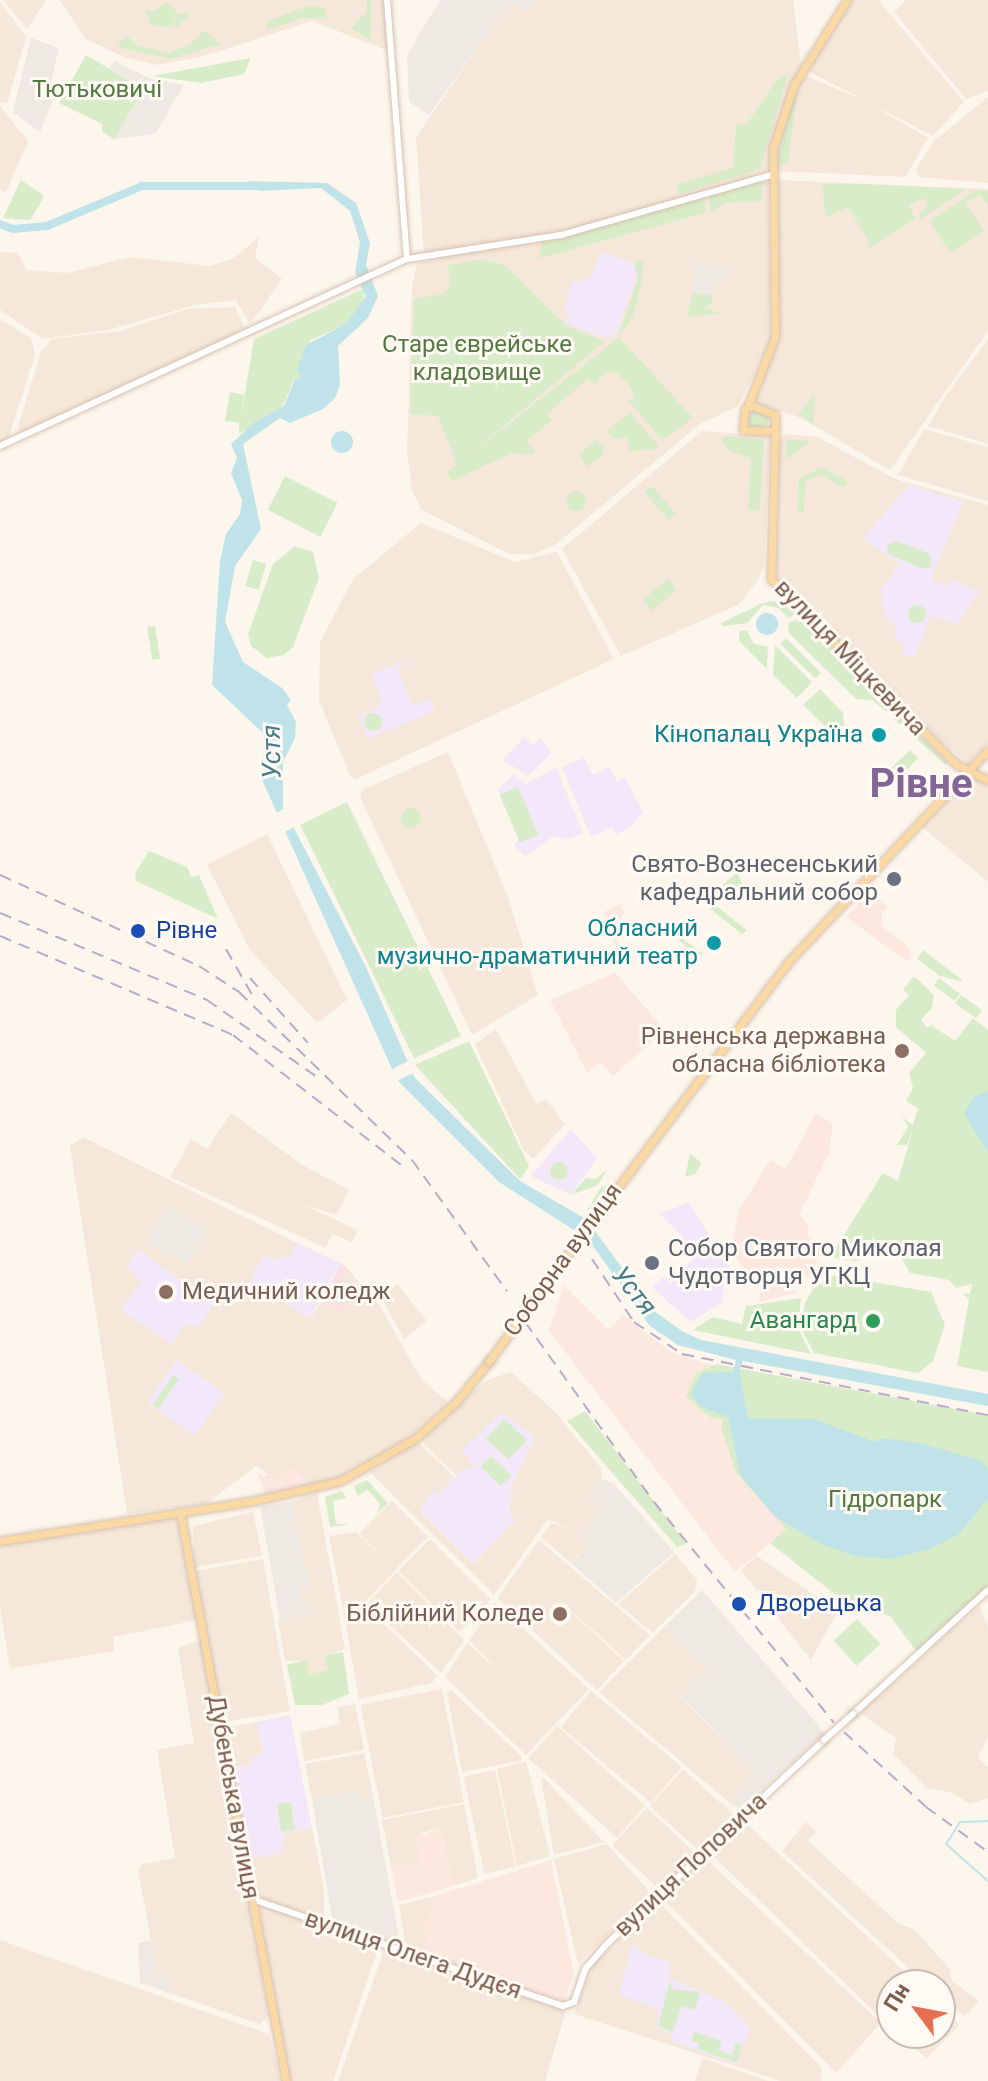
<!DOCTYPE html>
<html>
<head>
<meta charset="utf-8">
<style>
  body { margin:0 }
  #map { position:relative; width:988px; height:2081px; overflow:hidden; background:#fdf6ec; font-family:Roboto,sans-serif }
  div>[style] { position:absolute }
  .residential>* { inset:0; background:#f5e8da; transform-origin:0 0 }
  .commercial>* { inset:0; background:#fde8e0 }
  .industrial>* { inset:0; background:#efe9e4; transform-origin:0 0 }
  .education>* { inset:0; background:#f3e8fa; transform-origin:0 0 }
  .medical>* { inset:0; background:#fbdfe3 }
  .green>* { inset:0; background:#d8ecc9; transform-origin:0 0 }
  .round { border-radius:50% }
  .water>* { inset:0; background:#bfe3e8 }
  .pier>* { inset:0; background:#fdf6ec; transform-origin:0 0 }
  .stream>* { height:2px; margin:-1px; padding:0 1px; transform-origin:1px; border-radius:1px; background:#bfe3e8 }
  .river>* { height:8px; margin:-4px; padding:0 4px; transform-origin:4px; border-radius:4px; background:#bfe3e8 }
  .roads { filter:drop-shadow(0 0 2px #d6c0b0) drop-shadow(0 0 2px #d6c0b0) }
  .secondary>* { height:6px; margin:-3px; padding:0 3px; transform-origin:3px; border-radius:3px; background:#fff }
  .primary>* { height:7px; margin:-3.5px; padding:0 3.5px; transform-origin:3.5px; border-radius:3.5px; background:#fbd9a5 }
  .rail>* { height:2px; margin-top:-1px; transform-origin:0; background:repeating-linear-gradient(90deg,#b9a8c9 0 12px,transparent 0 20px) }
  .bridges { filter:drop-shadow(0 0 2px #d6c0b0) drop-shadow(0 0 2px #d6c0b0) }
  .secondary-bridge>* { height:6px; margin:-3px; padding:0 3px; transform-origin:3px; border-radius:3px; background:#fff }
  .primary-bridge>* { height:7px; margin:-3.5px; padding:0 3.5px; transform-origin:3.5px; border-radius:3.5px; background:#fbd9a5 }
  .dots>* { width:22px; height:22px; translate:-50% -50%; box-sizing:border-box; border:4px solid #fffaf3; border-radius:50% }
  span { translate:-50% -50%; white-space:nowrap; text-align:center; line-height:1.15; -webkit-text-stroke:6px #fffaf3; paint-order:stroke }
  .park-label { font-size:24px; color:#537a41 }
  .street-label { font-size:24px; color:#7a5c4d }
  .culture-label { font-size:24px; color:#0d838f }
  .right { translate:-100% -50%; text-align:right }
  .worship-label { font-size:24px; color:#5b616d }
  .left { translate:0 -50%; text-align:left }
  .transit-label { font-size:24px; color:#164399 }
  .education-label { font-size:24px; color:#785e54 }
  .leisure-label { font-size:24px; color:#27864d }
  .water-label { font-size:26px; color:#437c86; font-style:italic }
  .town-label { font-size:40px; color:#846695; font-weight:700 }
  .north { position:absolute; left:876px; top:1969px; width:80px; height:80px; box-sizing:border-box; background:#fffaf3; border:2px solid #cabbb1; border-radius:50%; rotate:302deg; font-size:22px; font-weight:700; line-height:32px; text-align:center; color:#7a5c4d }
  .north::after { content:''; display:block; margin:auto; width:28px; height:36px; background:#e76f51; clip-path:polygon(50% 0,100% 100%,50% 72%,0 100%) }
</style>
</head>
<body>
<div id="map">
  <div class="residential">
    <div style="clip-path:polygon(3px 0,46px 0,27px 29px)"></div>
    <div style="clip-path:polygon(59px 0,387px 0,391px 52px,312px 21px,201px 57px,158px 65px,126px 58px,86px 39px)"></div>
    <div style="clip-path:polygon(534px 0,793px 0,802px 71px,784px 111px,771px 175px,561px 235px,424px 254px,416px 137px,510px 1px,527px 12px)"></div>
    <div style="clip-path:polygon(851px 0,878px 0,964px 102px,933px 136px,808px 71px)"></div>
    <div style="clip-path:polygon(906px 0,988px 0,988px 91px,966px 99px,894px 12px)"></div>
    <div style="clip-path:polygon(0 2px,26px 37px,7px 104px,0 102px)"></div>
    <div style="clip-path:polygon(806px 76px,866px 101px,928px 138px,905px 177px,776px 171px,776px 150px,799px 81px)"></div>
    <div style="clip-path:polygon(988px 97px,988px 183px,919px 177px,916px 169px,934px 141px)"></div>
    <div style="clip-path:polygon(0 106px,28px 141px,6px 193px,0 189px)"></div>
    <div style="clip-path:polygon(776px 180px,988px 189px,988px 331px,890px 470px,801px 418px,753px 403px,777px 338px)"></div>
    <div style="clip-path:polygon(768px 181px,771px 340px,738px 406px,700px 424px,556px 544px,535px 554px,509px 554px,422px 510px,412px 491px,407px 451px,412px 287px,417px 264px,455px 253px,553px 240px)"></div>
    <div style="clip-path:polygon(259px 237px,255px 258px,282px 279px,250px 324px,236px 300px,195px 305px,108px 330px,43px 339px,0 310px,0 252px,18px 253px,26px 270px,67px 273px,130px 257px,210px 266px,232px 259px)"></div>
    <div style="clip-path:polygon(235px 307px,245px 329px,235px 335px,23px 432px,17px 430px,41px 352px,52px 339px,121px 331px,187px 309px)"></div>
    <div style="clip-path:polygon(0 319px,31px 338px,35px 355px,8px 439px,0 443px)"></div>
    <div style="clip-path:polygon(988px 339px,988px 444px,928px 426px,945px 397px)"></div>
    <div style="clip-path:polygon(924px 429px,988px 447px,988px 501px,898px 475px)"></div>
    <div style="clip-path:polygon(702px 431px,770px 436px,764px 565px,758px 580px,738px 605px,621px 656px,562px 549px)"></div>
    <div style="clip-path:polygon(785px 434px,818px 437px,895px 479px,988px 505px,988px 744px,968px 764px,883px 689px,776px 578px,780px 439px)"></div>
    <div style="clip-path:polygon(421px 523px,515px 562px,557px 552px,614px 659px,356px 779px,350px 776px,319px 700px,320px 642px,353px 579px)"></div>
    <div style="clip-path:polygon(448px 752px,508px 897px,538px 995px,472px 1035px,360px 797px,362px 790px)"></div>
    <div style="clip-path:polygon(975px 776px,988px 785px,988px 882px,921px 826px)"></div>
    <div style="clip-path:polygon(267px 834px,347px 1000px,317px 1023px,250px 950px,207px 865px)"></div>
    <div style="clip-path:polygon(496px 1029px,536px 1104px,546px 1099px,565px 1124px,533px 1159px,524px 1151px,475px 1044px)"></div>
    <div style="clip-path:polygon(231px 1113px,301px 1164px,349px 1190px,337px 1215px,304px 1205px,358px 1230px,352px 1242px,332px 1234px,326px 1248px,170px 1177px,191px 1139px,207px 1149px)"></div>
    <div style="clip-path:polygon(83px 1137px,297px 1243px,292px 1255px,273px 1260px,311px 1317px,323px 1299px,341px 1313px,355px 1295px,340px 1283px,346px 1267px,380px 1306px,421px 1379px,449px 1403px,402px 1444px,339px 1477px,311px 1486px,290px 1468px,278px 1481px,256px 1466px,206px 1504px,127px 1514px,70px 1146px)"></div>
    <div style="clip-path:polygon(397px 1284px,427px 1321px,404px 1339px,382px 1299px)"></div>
    <div style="clip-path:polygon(511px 1372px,555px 1412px,601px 1468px,601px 1479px,589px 1497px,602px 1507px,579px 1537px,590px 1546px,583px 1556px,580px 1553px,571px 1563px,541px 1537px,551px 1523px,569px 1528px,548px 1519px,494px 1595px,370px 1472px,417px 1441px,454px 1477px,438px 1496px,432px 1491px,424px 1516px,474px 1563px,514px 1519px,509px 1511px,512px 1485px,535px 1437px,456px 1475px,419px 1439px,485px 1381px)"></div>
    <div style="clip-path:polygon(317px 1493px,345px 1649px,326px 1655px,329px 1670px,308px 1674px,305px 1661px,285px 1661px,278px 1620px,312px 1614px,303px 1606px,300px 1586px,310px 1585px,290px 1502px)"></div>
    <div style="left:392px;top:1501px;width:51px;height:46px;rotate:45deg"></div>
    <div style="clip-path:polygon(253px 1512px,262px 1556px,195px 1567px,193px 1526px)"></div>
    <div style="clip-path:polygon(171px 1518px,178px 1523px,197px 1620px,114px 1637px,114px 1651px,10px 1669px,0 1607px,0 1545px)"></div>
    <div style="clip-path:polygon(356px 1532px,396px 1570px,364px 1603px,343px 1608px,329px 1536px)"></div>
    <div style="left:430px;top:1539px;width:86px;height:45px;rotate:45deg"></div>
    <div style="clip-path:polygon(539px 1540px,650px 1635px,626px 1660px,535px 1578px,624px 1661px,597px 1690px,497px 1598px)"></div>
    <div style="clip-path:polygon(675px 1554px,697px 1580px,695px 1591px,653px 1633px,618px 1604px)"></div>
    <div style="clip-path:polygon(757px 1556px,832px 1607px,841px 1605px,811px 1660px,741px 1570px)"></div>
    <div style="left:263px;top:1559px;width:154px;height:68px;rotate:80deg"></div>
    <div style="clip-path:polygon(397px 1572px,464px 1640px,441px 1673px,367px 1604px)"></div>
    <div style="clip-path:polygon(494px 1602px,589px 1689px,526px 1755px,445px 1677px,467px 1643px,503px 1674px,469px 1641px)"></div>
    <div style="clip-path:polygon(364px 1605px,437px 1675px,432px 1683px,359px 1699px,343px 1610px)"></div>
    <div style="clip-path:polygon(979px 1606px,988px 1627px,988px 1737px,978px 1758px,988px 1767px,988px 1798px,969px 1804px,953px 1793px,927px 1788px,893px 1754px,896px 1738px,860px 1713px)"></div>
    <div style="clip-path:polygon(665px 1626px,707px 1671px,681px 1697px,753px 1772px,732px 1805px,599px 1692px)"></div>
    <div style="clip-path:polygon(201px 1640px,269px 2015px,260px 2024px,140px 1983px,138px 1943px,151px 1940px,138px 1870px,143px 1864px,175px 1858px,157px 1750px,194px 1743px,178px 1648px)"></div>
    <div style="left:442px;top:1689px;width:115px;height:83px;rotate:79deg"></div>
    <div style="clip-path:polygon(451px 1690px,522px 1757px,521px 1761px,462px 1772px,447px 1693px)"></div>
    <div style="left:591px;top:1691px;width:118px;height:47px;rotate:40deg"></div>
    <div style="clip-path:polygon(355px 1704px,364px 1750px,304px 1761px,300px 1733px,340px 1724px,337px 1707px)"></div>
    <div style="clip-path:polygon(257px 1722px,263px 1754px,253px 1764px,232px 1768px,225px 1728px)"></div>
    <div style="left:557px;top:1726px;width:119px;height:43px;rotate:42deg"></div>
    <div style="clip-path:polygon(364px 1753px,373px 1796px,360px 1798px,358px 1791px,312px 1799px,305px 1764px)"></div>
    <div style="clip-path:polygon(526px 1761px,550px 1856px,517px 1866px,497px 1769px)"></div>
    <div style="left:683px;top:1769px;width:69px;height:50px;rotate:42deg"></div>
    <div style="left:495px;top:1770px;width:99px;height:32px;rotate:78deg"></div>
    <div style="clip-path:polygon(541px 1777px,545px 1779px,604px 1842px,554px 1855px)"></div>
    <div style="clip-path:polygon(464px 1804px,478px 1878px,453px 1886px,440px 1828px,421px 1833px,420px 1863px,391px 1867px,382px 1820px)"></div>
    <div style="left:647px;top:1808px;width:67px;height:51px;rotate:43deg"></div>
    <div style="clip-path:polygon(806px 1822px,816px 1832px,808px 1841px,899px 1924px,914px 1929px,949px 1968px,952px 1981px,979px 2001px,965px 2016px,940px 1997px,940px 1985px,927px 1985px,782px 1851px)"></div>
    <div style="clip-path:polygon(746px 1823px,919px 1985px,892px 1985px,892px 2029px,712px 1855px)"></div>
    <div style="clip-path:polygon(312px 1828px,324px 1889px,324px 1919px,258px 1897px,249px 1859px,281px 1853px,285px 1832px)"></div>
    <div style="clip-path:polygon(607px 1844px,652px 1894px,578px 1964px,554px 1859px)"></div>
    <div style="clip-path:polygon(705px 1858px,881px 2023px,836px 2073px,665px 1901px,664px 1895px)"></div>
    <div style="clip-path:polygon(431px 1897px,434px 1910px,423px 1924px,428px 1937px,422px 1954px,406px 1948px,399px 1905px)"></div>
    <div style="clip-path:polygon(660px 1903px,821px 2067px,821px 2081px,781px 2081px,574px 2014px,593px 1965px)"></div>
    <div style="clip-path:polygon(263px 1906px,379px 1946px,333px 2081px,289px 2081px,257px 1909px)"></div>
    <div style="clip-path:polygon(0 1940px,269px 2034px,281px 2081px,0 2081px)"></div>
    <div style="clip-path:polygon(385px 1947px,566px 2011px,545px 2081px,338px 2081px)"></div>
    <div style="clip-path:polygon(940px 2004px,959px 2025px,927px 2058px,896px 2033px,940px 2033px)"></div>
    <div style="clip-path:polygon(703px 2058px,768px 2081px,695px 2081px)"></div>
  </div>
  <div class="commercial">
    <div style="clip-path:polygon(870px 892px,888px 907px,881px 913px,883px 927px,905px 943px,912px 955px,908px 962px,846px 917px)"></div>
    <div style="clip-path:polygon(620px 904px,624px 913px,611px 934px,625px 950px,619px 959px,604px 912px)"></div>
    <div style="clip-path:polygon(615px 973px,665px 1030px,613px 1076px,601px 1062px,587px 1073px,550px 1000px)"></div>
    <div style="clip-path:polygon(815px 1113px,833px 1124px,829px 1153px,799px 1215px,808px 1225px,808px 1237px,820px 1248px,815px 1270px,811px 1277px,785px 1267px,781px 1284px,800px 1292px,759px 1302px,761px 1287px,749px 1279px,731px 1250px,739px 1210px,770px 1160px,786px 1169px)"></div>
    <div style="clip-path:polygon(564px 1285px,609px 1330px,623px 1315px,670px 1351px,714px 1366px,699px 1371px,686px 1397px,711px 1418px,724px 1419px,721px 1427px,736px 1473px,787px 1529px,735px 1572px,549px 1331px)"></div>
    <div style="clip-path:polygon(290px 1467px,311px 1486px,266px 1497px,256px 1471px,265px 1477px,270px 1473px,278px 1481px)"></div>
    <div style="clip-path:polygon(440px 1828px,453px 1886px,398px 1902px,391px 1867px,420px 1863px,415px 1838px)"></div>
    <div style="clip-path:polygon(551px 1860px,574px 1975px,564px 2001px,422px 1954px,428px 1937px,423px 1924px,433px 1910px,431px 1897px)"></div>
  </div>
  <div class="industrial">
    <div style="clip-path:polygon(440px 0,534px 0,527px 12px,510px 2px,429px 115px,409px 102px,407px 55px)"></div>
    <div style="clip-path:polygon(31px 38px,59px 48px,50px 86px,53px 100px,40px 132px,13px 112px)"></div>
    <div style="clip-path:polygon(114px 61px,151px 79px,184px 85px,155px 134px,114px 139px,144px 89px,110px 68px)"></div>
    <div style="clip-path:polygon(696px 259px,727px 267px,726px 282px,716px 281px,707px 297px,692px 293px)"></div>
    <div style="left:166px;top:1206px;width:48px;height:40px;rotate:30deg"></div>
    <div style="clip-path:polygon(601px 1479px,613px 1483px,674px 1552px,616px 1603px,571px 1563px,590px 1546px,579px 1537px,601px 1508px,588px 1497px)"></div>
    <div style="clip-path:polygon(290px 1502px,310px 1585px,300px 1587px,303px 1606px,310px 1605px,312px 1615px,280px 1620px,260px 1506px)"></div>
    <div style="clip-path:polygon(702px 1590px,825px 1733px,741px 1809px,732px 1805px,753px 1771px,681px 1696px,707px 1671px,665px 1626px)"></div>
    <div style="clip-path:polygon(358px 1791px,360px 1798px,373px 1796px,399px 1938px,393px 1943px,332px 1919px,312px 1799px)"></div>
    <div style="clip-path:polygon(152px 1943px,157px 1977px,171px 1976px,168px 1991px,143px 1982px,141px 1944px)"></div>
  </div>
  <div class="education">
    <div style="clip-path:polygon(601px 252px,633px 263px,638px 275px,616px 333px,606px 338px,566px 323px,569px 312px,564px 310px,572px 282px,590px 279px)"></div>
    <div style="clip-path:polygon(909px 485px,963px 502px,931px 579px,946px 586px,949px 579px,979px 591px,957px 624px,931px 616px,914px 657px,902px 654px,905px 644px,895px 640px,896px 625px,884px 616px,881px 590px,900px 564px,864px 538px)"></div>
    <div style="clip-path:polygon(412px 657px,397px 668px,412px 705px,430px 699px,435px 711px,368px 738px,358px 717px,378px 708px,381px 700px,372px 674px)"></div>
    <div style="clip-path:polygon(524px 737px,533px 745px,541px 737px,552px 753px,528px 776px,503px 760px)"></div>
    <div style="clip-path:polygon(584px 758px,593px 775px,609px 766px,617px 781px,625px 777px,643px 812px,632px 826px,616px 835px,612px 828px,591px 837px,562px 767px)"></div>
    <div style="clip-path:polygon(556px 767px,583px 833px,566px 840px,554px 836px,525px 856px,514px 845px,519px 840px,498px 790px,514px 774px,526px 784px)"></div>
    <div style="clip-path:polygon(571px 1129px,597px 1158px,571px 1195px,531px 1176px)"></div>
    <div style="clip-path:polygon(689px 1203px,738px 1281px,725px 1284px,721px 1303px,691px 1322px,652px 1287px,663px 1277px,670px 1284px,698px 1253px,659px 1213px)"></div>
    <div style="clip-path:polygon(297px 1243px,341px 1263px,310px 1318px,249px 1282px,264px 1255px,273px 1260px,291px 1255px)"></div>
    <div style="clip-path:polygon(139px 1250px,214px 1304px,197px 1327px,186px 1323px,171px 1344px,120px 1309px,143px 1281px,126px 1268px)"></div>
    <div style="left:177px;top:1360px;width:58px;height:52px;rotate:35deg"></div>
    <div style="clip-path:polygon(501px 1412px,535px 1437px,512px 1485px,509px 1510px,515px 1520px,473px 1563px,420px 1511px,432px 1490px,438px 1495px,458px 1473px,475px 1466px,461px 1451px)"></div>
    <div style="clip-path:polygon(290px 1715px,312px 1828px,286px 1832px,281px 1853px,249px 1859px,232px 1768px,252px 1764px,251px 1757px,262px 1754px,257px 1722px)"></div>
    <div style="clip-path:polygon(633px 1943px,642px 1953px,670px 1963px,670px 1978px,725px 2002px,750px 2028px,737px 2065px,671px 2041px,673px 2035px,656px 2027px,659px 2009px,619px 1994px)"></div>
  </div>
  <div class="medical">
    <div style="clip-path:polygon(341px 1263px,346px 1267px,341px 1283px,355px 1295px,341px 1313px,323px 1299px)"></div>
  </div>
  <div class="green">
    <div style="clip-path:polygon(367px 0,371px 0,371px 41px,351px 28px,367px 11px)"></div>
    <div style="clip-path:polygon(167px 2px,179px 14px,190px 14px,177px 27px,171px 13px,175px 27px,151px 26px,145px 10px,156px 10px)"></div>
    <div style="clip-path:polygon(307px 6px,324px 7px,327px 19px,302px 18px,268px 30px,265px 22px)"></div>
    <div style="clip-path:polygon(204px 30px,221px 44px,172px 59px,117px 47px,126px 35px,137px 45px,169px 53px,191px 44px)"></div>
    <div style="clip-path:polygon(86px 55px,144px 89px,114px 139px,102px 132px,102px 124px,59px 103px)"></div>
    <div style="clip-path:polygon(251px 58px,244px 74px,201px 83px,152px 76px)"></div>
    <div style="clip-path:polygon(788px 74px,760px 169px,679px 194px,676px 184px,733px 168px,736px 124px,746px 125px,777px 79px)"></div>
    <div style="clip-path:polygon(797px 92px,788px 164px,777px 163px,786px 121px)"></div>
    <div style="clip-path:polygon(21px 180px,44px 196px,39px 206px,30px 220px,3px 218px)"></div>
    <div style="clip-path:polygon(763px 180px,767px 184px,761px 186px,762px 201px,725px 203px,710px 212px,709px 195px)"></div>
    <div style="clip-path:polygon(822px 184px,863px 184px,966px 189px,921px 219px,919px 213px,928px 206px,925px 198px,909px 205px,915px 219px,867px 250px,869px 241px,848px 207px,826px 217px)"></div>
    <div style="clip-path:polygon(976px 190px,988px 191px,988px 206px,980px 195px,965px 202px,984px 231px,950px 253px,929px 221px)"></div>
    <div style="clip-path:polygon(705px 196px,705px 213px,539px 258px,542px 243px)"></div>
    <div style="clip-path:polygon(484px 259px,506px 266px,567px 326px,605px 341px,464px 459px,618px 338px,638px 278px,634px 261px,644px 261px,641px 284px,633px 318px,619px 337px,693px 418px,662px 440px,628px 400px,634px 400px,631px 387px,618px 374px,607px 372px,595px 384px,589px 378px,547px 414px,552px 420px,526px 442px,536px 452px,531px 455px,512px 453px,452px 481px,447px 473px,457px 464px,438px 416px,410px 414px,414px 299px,444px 294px,450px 285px,448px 265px)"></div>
    <div style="clip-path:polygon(365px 288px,363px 305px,347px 324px,311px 340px,298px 371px,302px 378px,294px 379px,281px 410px,239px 434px,239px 423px,225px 421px,230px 392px,244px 395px,240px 422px,254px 339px)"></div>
    <div style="clip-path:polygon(693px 293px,710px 295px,714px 302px,705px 307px,720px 314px,687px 316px)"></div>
    <div style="clip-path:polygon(815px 394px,813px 425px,798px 414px)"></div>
    <div class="round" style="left:747px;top:408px;width:22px;height:22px"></div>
    <div style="clip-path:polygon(630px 412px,659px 446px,655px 449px,629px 451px,626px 437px,615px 439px,607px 431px)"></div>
    <div style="clip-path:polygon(725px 436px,764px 440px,760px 511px,748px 510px,751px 458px,730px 451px,720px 440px)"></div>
    <div style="clip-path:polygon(597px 439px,604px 448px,602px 456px,587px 467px,579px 454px)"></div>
    <div style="clip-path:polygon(787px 440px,811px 441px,786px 459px)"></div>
    <div style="clip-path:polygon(821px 467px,849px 482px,843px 487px,819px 474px,805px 482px,804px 512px,798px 512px,799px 479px)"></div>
    <div style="left:285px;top:476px;width:59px;height:38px;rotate:27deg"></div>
    <div style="left:652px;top:486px;width:37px;height:10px;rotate:49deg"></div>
    <div class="round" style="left:566px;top:491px;width:20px;height:20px"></div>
    <div style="clip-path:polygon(896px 541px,930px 554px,932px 566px,923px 569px,888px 554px,887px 545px)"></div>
    <div style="clip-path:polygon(295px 546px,313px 552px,319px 578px,293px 647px,284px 655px,267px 658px,251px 646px,248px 634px,273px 564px)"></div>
    <div style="left:253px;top:560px;width:14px;height:27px;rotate:17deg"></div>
    <div style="left:668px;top:579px;width:14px;height:33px;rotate:51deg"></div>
    <div style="clip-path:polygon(771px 601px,786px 604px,796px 613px,788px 618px,779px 608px,763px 605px,747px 623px,722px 626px,721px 623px,761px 604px)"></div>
    <div class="round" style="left:908px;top:605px;width:18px;height:18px"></div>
    <div style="clip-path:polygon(802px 618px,892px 707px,887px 712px,872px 700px,856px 699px,788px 632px,789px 622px)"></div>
    <div style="left:155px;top:626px;width:33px;height:8px;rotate:81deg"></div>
    <div style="clip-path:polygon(747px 630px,754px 644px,768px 647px,767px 669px,739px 641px,739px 631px)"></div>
    <div style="left:786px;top:638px;width:49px;height:8px;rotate:45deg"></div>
    <div style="clip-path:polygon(775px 645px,812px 682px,797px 698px,773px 675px)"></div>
    <div style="clip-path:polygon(820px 689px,843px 713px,845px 732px,838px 739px,803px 705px)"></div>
    <div class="round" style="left:364px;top:713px;width:18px;height:18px"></div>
    <div style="clip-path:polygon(899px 715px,948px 763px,946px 765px,894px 719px)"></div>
    <div style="clip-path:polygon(910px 750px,918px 758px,905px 772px,905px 790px,887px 772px)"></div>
    <div style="left:518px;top:787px;width:52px;height:20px;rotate:67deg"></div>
    <div style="left:347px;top:802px;width:260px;height:52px;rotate:64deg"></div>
    <div class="round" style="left:401px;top:808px;width:20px;height:20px"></div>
    <div style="clip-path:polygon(149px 851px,187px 867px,191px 877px,199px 875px,218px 919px,136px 881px,135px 873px)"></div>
    <div style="clip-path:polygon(737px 872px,743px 886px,722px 898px,715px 892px)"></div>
    <div style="left:713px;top:903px;width:43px;height:6px;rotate:39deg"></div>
    <div style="clip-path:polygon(686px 919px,690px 925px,681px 937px,703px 954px,700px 957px,674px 936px)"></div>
    <div style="clip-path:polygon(923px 950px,962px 980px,961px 981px,940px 976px,917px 959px)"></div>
    <div style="clip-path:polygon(914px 976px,934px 995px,932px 1008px,921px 1019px,927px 1028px,931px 1025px,955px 1041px,973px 1018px,988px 1030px,988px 1372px,957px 1366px,969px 1300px,963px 1293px,970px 1294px,972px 1284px,956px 1288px,949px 1280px,910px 1273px,902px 1259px,885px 1251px,855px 1261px,830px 1257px,883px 1173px,898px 1181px,913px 1129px,907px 1145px,897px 1145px,908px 1127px,902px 1117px,913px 1125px,918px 1108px,906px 1101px,913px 1088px,909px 1073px,926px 1053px,896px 1027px,896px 1010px,909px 995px,903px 990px)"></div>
    <div style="left:939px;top:978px;width:26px;height:9px;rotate:37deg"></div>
    <div style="left:961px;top:995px;width:26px;height:10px;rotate:36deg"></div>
    <div style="clip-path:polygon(469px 1041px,529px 1166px,520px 1179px,415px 1065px)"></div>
    <div style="clip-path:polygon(690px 1154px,702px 1163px,695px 1174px,685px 1177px)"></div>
    <div class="round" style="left:550px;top:1162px;width:18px;height:18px"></div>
    <div style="clip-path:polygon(607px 1170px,598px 1185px,571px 1195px,586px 1178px,595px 1179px)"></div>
    <div style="clip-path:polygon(613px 1184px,591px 1213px,587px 1211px,601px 1187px)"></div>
    <div style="clip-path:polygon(834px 1275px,931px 1292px,945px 1325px,933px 1361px,918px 1373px,814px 1353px,802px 1330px,804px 1305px,813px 1289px)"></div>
    <div style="clip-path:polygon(801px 1298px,798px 1328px,811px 1354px,693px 1330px,713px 1317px,742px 1324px,746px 1306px)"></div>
    <div style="clip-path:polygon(716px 1364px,988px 1415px,988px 1590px,918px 1653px,889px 1615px,860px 1611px,846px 1603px,770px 1543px,786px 1529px,736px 1473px,721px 1427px,723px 1419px,711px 1418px,686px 1397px,696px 1373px)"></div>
    <div style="left:173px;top:1375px;width:7px;height:36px;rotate:34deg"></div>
    <div style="clip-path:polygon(585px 1411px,685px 1542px,684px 1545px,677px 1547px,567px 1421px)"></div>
    <div style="left:504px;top:1419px;width:31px;height:27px;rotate:42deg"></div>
    <div style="left:491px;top:1456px;width:28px;height:15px;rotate:44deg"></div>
    <div style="clip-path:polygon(367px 1480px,388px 1503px,377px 1514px,380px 1504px,367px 1489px,358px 1496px,354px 1486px)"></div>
    <div style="clip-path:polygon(342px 1491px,346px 1498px,333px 1501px,336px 1524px,350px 1524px,330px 1527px,325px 1497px)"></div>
    <div style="left:857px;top:1619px;width:34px;height:32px;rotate:47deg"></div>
    <div style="clip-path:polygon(343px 1652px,349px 1694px,322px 1705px,295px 1705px,287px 1665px,306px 1660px,309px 1674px,328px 1670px,325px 1655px)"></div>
    <div style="left:291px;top:1802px;width:28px;height:14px;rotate:82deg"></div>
    <div style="clip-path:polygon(670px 1980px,673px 1989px,700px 1992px,695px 2010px,681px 2006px,673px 2032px,658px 2026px)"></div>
    <div style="clip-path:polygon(694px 2032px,722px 2041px,719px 2050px,732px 2055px,736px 2043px,743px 2045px,737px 2063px,697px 2049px,699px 2043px,691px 2041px)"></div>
  </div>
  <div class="water">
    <div style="clip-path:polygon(249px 181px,327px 183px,356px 203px,370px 243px,366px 265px,378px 296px,368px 318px,338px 346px,340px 385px,335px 398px,323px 409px,290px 423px,280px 418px,243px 444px,261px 529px,235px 566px,225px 622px,243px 662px,282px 688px,291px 700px,287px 705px,296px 722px,295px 738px,283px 762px,283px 807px,366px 967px,415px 1078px,520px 1181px,586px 1219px,654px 1311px,682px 1331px,701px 1340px,988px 1394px,988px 1406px,743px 1361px,739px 1370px,748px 1418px,814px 1419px,875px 1442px,883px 1438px,924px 1444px,982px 1461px,988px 1470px,988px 1499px,958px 1535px,930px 1549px,889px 1559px,856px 1556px,823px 1545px,775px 1517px,741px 1476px,728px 1417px,701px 1407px,691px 1394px,702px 1373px,733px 1372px,736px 1360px,678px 1345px,650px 1326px,588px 1239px,499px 1182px,397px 1080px,263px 782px,264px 734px,212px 685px,220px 561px,226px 534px,240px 514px,242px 500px,231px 473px,237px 458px,231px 444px,255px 422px,284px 406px,295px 379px,302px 378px,297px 370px,306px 345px,346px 324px,366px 296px,355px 273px,360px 242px,350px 211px,321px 188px,260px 191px,248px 186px)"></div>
    <div class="round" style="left:331px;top:431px;width:22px;height:22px"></div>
    <div class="round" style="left:756px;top:613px;width:22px;height:22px"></div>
    <div style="clip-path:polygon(988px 1091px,988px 1152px,964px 1114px,974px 1097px)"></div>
  </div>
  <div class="pier">
    <div style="left:287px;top:807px;width:21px;height:17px;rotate:61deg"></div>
    <div style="left:410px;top:1060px;width:13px;height:24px;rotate:63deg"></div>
  </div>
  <div class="stream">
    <div style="left:988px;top:1821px;width:28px;rotate:178deg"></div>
    <div style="left:960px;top:1822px;width:26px;rotate:122deg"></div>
    <div style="left:946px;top:1844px;width:56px;rotate:41.4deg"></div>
  </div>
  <div class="river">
    <div style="left:0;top:224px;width:14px;rotate:21deg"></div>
    <div style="left:13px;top:229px;width:34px;rotate:-5deg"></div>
    <div style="left:47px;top:226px;width:103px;rotate:-22.8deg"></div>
    <div style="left:142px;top:186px;width:114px"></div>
  </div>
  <div class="roads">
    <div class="secondary">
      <div style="left:387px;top:0;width:260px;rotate:85.6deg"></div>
      <div style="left:0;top:446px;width:448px;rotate:-24.7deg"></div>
      <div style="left:407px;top:259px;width:156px;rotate:-8.9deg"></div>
      <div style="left:561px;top:235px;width:218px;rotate:-15.9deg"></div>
      <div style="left:853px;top:1714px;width:183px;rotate:-42.6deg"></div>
      <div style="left:252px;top:1899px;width:329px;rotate:19deg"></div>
      <div style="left:563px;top:2006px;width:12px;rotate:-20deg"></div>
      <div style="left:574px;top:2002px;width:36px;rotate:-71deg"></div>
      <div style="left:586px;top:1968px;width:30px;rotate:-49deg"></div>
      <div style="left:606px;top:1945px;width:299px;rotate:-43.2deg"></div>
    </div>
    <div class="primary">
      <div style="left:753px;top:406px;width:24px;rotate:22deg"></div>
      <div style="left:775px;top:415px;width:16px;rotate:90deg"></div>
      <div style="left:775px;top:431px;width:32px;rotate:-178deg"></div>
      <div style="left:743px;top:430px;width:21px;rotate:-85deg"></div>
      <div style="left:745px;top:409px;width:9px;rotate:-21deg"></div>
      <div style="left:747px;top:408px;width:76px;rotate:-68.5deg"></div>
      <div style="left:775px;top:337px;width:189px;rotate:-90.6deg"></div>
      <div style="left:773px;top:148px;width:66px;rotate:-71.6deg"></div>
      <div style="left:794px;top:85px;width:100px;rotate:-58.1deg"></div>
      <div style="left:775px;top:431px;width:148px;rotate:91.5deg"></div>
      <div style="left:771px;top:579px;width:262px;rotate:45deg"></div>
      <div style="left:956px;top:764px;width:36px;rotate:27deg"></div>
      <div style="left:597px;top:1215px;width:318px;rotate:-52.9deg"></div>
      <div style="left:789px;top:961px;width:290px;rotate:-46.7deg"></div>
      <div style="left:180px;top:1512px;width:579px;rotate:79.45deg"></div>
      <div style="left:0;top:1541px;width:256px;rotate:-9deg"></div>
      <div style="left:253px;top:1501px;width:89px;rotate:-12.9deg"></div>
      <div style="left:340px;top:1481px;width:87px;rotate:-29.5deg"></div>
      <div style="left:416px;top:1438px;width:54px;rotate:-42deg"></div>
      <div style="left:456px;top:1402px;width:53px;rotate:-51.2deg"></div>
    </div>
  </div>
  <div class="rail">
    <div style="left:0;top:875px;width:219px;rotate:24.6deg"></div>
    <div style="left:199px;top:966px;width:48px;rotate:33deg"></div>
    <div style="left:239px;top:992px;width:241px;rotate:44.2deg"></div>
    <div style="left:412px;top:1160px;width:162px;rotate:54.1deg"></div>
    <div style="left:0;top:913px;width:225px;rotate:22.8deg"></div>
    <div style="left:207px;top:1000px;width:138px;rotate:35deg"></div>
    <div style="left:0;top:936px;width:253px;rotate:23deg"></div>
    <div style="left:233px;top:1035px;width:217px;rotate:37.7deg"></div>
    <div style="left:226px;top:949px;width:56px;rotate:60.3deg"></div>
    <div style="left:250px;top:978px;width:87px;rotate:48.3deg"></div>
    <div style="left:592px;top:1259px;width:76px;rotate:56.3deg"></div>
    <div style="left:634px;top:1322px;width:58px;rotate:33.7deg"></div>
    <div style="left:682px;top:1354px;width:312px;rotate:11.3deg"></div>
    <div style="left:525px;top:1322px;width:221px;rotate:54.4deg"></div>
    <div style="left:654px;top:1502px;width:285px;rotate:50.8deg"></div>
    <div style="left:844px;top:1732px;width:111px;rotate:42.4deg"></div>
    <div style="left:926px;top:1807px;width:77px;rotate:36deg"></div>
  </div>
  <div class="bridges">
    <div class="secondary-bridge">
      <div style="left:824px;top:1740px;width:39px;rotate:-42deg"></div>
    </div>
    <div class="primary-bridge">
      <div style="left:489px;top:1361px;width:182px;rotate:-53.5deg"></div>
    </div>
  </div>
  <div class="dots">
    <div style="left:879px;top:735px;background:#0f9aa8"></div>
    <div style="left:894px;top:879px;background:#6b7280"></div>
    <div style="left:138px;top:931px;background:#1a4fb4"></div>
    <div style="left:714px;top:943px;background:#0f9aa8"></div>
    <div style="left:902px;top:1051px;background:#8d6e63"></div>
    <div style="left:652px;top:1263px;background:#6b7280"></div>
    <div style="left:166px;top:1292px;background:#8d6e63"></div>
    <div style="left:873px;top:1321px;background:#2e9e5b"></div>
    <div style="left:739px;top:1604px;background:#1a4fb4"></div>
    <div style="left:560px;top:1614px;background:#8d6e63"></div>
  </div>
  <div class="park-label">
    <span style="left:97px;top:90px">Тютьковичі</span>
    <span style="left:477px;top:359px">Старе єврейське<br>кладовище</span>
    <span style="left:885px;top:1500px">Гідропарк</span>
  </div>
  <div class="street-label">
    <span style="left:850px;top:658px;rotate:46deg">вулиця Міцкевича</span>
    <span style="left:563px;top:1260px;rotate:-54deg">Соборна вулиця</span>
    <span style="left:233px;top:1797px;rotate:80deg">Дубенська вулиця</span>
    <span style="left:691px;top:1865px;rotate:-43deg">вулиця Поповича</span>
    <span style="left:413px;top:1955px;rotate:19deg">вулиця Олега Дудєя</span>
  </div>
  <div class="culture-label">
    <span class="right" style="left:863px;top:735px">Кінопалац Україна</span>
    <span class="right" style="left:698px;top:943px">Обласний<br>музично-драматичний театр</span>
  </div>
  <div class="worship-label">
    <span class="right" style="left:878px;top:879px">Свято-Вознесенський<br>кафедральний собор</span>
    <span class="left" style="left:668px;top:1263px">Собор Святого Миколая<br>Чудотворця УГКЦ</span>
  </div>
  <div class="transit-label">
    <span class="left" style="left:156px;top:931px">Рівне</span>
    <span class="left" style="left:757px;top:1604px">Дворецька</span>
  </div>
  <div class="education-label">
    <span class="right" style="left:886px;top:1051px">Рівненська державна<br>обласна бібліотека</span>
    <span class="left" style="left:182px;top:1292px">Медичний коледж</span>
    <span class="right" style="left:544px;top:1614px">Біблійний Коледе</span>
  </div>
  <div class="leisure-label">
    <span class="right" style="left:857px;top:1321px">Авангард</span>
  </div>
  <div class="water-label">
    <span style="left:272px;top:752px;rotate:-91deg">Устя</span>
    <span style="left:634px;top:1291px;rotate:51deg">Устя</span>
  </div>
  <div class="town-label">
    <span style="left:921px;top:784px">Рівне</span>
  </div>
  <div class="north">Пн</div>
</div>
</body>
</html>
